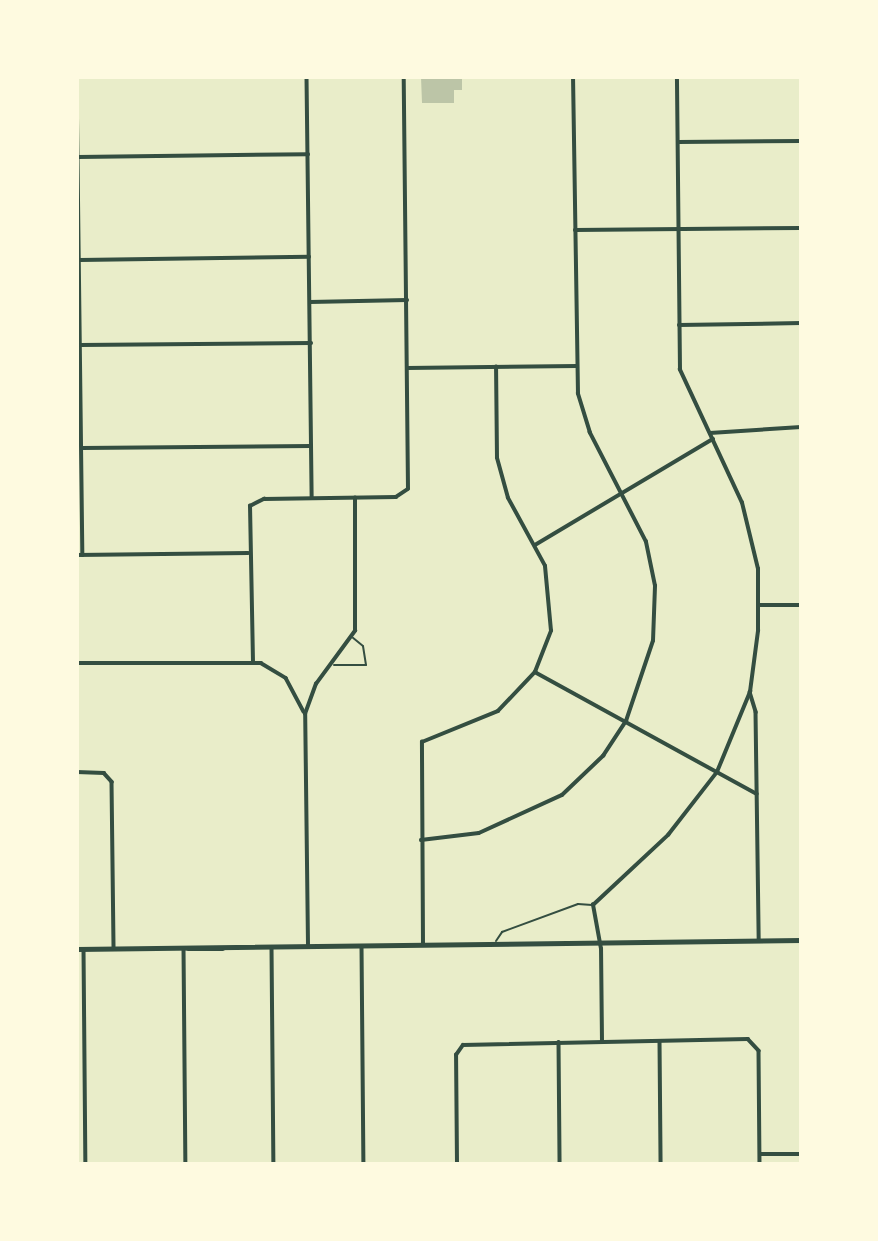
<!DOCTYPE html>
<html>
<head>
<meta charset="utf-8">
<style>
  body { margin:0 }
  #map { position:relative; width:878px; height:1241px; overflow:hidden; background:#e9edc9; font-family:"Open Sans",sans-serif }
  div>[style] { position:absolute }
  .building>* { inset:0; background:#bcc5a7 }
  .service>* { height:2px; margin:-1px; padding:0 1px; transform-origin:1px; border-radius:1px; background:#344e41 }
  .minor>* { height:3.5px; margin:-1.75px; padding:0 1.75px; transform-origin:1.75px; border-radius:1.75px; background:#344e41 }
  .tertiary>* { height:5px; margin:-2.5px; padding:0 2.5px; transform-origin:2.5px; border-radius:2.5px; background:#344e41 }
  span { translate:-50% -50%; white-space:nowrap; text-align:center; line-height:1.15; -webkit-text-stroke:5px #fefae0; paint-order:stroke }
  .frame { position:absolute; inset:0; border:79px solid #fefae0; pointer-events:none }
</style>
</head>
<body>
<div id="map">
  <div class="building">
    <div style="clip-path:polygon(421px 77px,462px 77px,462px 90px,454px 90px,454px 103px,422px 103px)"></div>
  </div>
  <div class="service">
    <div style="left:334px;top:665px;width:32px"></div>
    <div style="left:366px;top:665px;width:19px;rotate:-99deg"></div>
    <div style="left:363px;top:646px;width:13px;rotate:-141deg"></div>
    <div style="left:496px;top:941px;width:11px;rotate:-56deg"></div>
    <div style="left:502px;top:932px;width:81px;rotate:-20.2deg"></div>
    <div style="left:578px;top:904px;width:14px;rotate:4deg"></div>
  </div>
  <div class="minor">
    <div style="left:77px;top:77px;width:478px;rotate:89.3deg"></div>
    <div style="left:307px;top:77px;width:421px;rotate:89.3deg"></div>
    <div style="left:678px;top:142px;width:123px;rotate:-0.5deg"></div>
    <div style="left:78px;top:157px;width:230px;rotate:-0.7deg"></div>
    <div style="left:575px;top:230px;width:226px;rotate:-0.5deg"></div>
    <div style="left:80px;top:260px;width:229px;rotate:-0.8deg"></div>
    <div style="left:310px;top:302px;width:97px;rotate:-1.2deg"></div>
    <div style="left:679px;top:325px;width:122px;rotate:-0.9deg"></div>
    <div style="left:80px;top:345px;width:231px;rotate:-0.5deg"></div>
    <div style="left:407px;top:368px;width:170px;rotate:-0.7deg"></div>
    <div style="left:710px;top:433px;width:91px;rotate:-3.8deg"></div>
    <div style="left:82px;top:448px;width:229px;rotate:-0.5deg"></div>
    <div style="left:535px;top:545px;width:207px;rotate:-30.8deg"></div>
    <div style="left:77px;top:555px;width:171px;rotate:-0.7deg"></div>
    <div style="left:758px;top:605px;width:43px"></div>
    <div style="left:253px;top:662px;width:156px;rotate:-91.1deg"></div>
    <div style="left:250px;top:506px;width:16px;rotate:-27deg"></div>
    <div style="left:264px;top:499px;width:132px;rotate:-0.9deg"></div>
    <div style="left:396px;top:497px;width:14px;rotate:-34deg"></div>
    <div style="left:408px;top:489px;width:412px;rotate:-90.6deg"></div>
    <div style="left:77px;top:663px;width:184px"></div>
    <div style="left:261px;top:663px;width:29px;rotate:31deg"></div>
    <div style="left:286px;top:678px;width:38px;rotate:62deg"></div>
    <div style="left:535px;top:672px;width:253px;rotate:28.8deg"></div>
    <div style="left:750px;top:692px;width:21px;rotate:73deg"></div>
    <div style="left:756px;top:712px;width:229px;rotate:89.2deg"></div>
    <div style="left:77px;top:772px;width:27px;rotate:2deg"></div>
    <div style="left:104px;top:773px;width:12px;rotate:48deg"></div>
    <div style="left:112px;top:782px;width:166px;rotate:89.3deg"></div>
    <div style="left:421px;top:840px;width:58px;rotate:-6.9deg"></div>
    <div style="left:479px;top:833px;width:91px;rotate:-24.6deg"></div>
    <div style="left:562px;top:795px;width:57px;rotate:-43.6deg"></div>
    <div style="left:603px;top:756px;width:42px;rotate:-56.7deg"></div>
    <div style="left:626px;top:721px;width:84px;rotate:-71.4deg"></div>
    <div style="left:653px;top:641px;width:55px;rotate:-87.9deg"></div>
    <div style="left:655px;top:586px;width:45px;rotate:-101.6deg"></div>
    <div style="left:646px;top:542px;width:123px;rotate:-117.2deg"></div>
    <div style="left:590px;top:433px;width:41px;rotate:-107.1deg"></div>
    <div style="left:578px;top:394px;width:317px;rotate:-90.9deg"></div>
    <div style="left:308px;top:945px;width:231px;rotate:-90.7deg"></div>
    <div style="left:305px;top:714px;width:32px;rotate:-70deg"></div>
    <div style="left:316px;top:684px;width:66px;rotate:-53.7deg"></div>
    <div style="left:355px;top:631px;width:133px;rotate:-90deg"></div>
    <div style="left:423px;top:945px;width:203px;rotate:-90.3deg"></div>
    <div style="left:422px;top:742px;width:82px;rotate:-22.2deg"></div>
    <div style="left:498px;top:711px;width:54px;rotate:-46.5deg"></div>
    <div style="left:535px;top:672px;width:44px;rotate:-68.7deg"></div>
    <div style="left:551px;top:631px;width:65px;rotate:-95.3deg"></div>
    <div style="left:545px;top:566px;width:77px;rotate:-118.6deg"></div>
    <div style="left:508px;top:498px;width:41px;rotate:-105.4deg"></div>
    <div style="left:497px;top:458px;width:91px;rotate:-90.6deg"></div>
    <div style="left:362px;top:946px;width:218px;rotate:89.5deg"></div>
    <div style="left:272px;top:947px;width:217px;rotate:89.5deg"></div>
    <div style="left:184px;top:948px;width:216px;rotate:89.5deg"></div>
    <div style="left:84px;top:949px;width:215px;rotate:89.5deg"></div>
    <div style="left:660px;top:1041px;width:123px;rotate:89.5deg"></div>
    <div style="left:559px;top:1042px;width:122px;rotate:89.5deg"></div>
    <div style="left:602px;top:1042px;width:93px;rotate:-90.6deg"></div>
    <div style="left:601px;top:949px;width:45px;rotate:-100.3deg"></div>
    <div style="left:593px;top:905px;width:103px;rotate:-43deg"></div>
    <div style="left:668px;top:835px;width:80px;rotate:-52.1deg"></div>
    <div style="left:717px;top:772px;width:87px;rotate:-67.6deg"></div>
    <div style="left:750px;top:692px;width:62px;rotate:-82.5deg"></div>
    <div style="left:758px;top:631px;width:62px;rotate:-90deg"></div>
    <div style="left:758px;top:569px;width:68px;rotate:-103.6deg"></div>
    <div style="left:742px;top:503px;width:147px;rotate:-115deg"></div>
    <div style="left:680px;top:370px;width:293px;rotate:-90.6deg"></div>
    <div style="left:760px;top:1154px;width:41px"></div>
    <div style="left:457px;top:1164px;width:109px;rotate:-90.5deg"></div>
    <div style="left:456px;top:1055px;width:12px;rotate:-55deg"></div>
    <div style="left:463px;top:1045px;width:285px;rotate:-1.2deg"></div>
    <div style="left:748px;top:1039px;width:16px;rotate:47deg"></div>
    <div style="left:759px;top:1051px;width:113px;rotate:89.5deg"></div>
  </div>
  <div class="tertiary">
    <div style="left:188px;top:948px;width:34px"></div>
    <div style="left:77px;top:949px;width:724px;rotate:-0.71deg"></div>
  </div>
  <div class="frame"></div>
</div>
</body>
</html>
